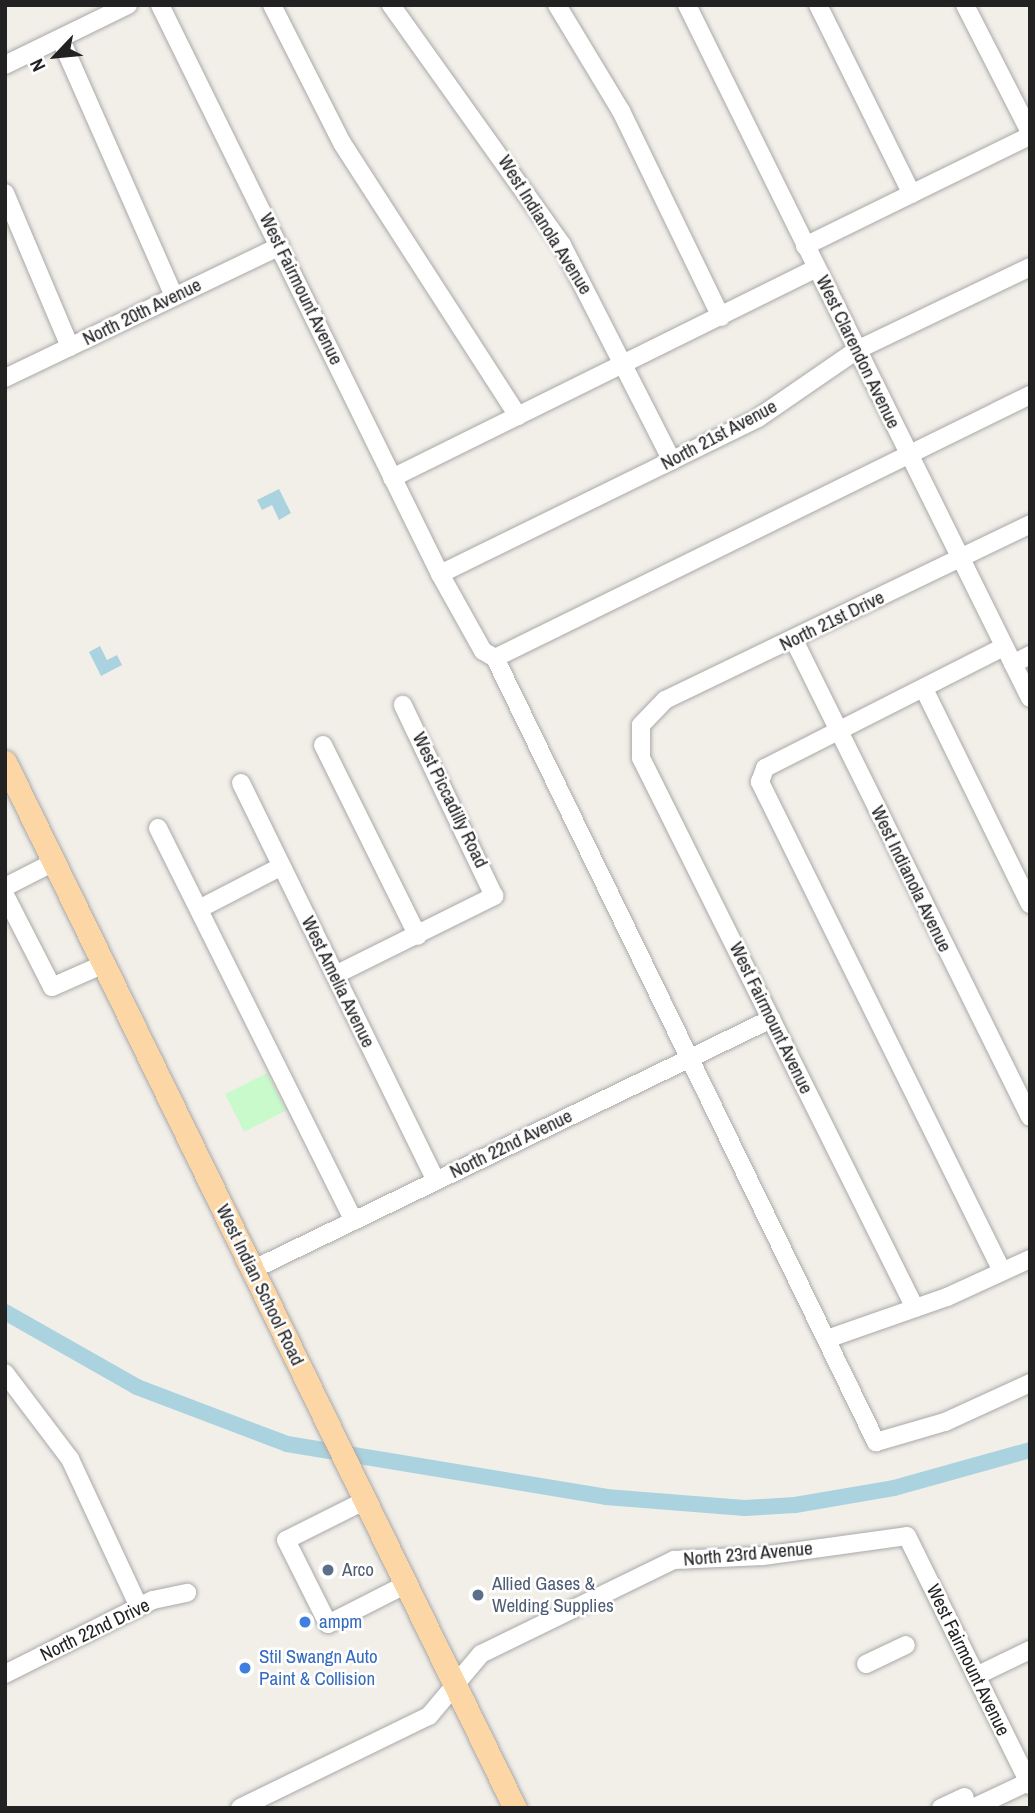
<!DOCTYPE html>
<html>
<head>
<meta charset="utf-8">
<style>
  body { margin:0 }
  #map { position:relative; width:1035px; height:1813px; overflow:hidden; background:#f2efe9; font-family:"Archivo Narrow",sans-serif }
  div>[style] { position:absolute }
  .park>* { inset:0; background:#c8facc; transform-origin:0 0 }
  .water>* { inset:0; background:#aad3df }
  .canal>* { height:16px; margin:-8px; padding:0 8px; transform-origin:8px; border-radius:8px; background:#aad3df }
  .roads { filter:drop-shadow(0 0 2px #a9a9a9) drop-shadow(0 0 2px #a9a9a9) }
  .minor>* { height:18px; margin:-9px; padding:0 9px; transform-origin:9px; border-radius:9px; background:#fff }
  .major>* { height:23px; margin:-11.5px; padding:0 11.5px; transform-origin:11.5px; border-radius:11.5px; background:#fcd6a4 }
  .dots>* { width:19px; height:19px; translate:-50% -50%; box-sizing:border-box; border:4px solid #fff; border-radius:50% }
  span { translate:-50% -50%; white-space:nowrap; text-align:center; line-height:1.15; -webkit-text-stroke:5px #fff; paint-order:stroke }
  .street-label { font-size:19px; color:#222 }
  .service-label { font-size:19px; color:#4e5e75 }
  .left { translate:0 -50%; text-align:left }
  .shop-label { font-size:19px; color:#366cbe }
  .frame { position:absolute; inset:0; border:7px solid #222; pointer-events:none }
  .north { position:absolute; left:21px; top:21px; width:70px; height:70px; -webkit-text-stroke:5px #fff; paint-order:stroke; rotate:244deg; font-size:19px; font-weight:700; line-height:28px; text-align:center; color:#222 }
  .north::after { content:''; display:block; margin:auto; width:24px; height:32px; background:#222; clip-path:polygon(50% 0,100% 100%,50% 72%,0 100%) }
</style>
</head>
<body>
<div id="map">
  <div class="park">
    <div style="left:267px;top:1073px;width:42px;height:47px;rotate:63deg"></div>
  </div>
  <div class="water">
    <div style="clip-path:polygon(279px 489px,291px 513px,279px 520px,272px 505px,262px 510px,257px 500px)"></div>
    <div style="clip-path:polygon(100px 646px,107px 660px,117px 655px,122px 665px,101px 676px,89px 652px)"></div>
  </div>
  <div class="canal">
    <div style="left:5px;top:1312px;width:152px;rotate:29.6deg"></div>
    <div style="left:137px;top:1387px;width:160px;rotate:20.8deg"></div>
    <div style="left:287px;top:1444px;width:323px;rotate:9.4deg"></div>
    <div style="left:606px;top:1497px;width:139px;rotate:4.5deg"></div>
    <div style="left:745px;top:1508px;width:50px;rotate:-3.4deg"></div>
    <div style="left:795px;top:1505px;width:100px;rotate:-9.7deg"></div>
    <div style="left:894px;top:1488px;width:141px;rotate:-15.6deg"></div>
  </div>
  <div class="roads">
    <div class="minor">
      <div style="left:160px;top:5px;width:634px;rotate:63.8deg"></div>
      <div style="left:440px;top:574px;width:88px;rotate:60.8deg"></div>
      <div style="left:483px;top:651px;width:14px;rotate:30deg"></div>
      <div style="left:495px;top:658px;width:872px;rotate:64.08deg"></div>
      <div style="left:876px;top:1442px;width:72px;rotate:-16.2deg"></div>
      <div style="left:945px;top:1422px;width:94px;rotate:-24.6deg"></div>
      <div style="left:272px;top:5px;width:155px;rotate:63.1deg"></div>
      <div style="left:342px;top:143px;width:325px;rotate:57.2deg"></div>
      <div style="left:391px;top:5px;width:295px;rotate:54.5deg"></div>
      <div style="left:562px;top:245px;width:242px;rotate:63deg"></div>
      <div style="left:557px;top:5px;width:124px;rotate:58.9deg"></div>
      <div style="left:621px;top:111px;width:229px;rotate:64.1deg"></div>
      <div style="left:687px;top:5px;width:773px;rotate:63.67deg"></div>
      <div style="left:818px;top:5px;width:211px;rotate:63.6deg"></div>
      <div style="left:965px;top:5px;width:143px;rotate:62.9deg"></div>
      <div style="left:61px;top:40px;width:280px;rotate:66.2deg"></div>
      <div style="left:5px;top:65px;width:137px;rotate:-26deg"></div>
      <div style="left:5px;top:193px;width:167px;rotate:67.1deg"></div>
      <div style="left:805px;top:246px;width:250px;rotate:-26.1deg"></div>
      <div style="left:5px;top:378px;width:305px;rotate:-25.6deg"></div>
      <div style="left:392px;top:478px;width:473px;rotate:-26.3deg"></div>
      <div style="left:440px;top:574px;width:354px;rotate:-26.1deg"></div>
      <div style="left:758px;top:418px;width:120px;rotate:-34.5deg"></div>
      <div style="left:857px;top:350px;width:192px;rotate:-25.6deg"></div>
      <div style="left:794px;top:640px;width:532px;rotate:63.68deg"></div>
      <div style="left:495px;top:658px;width:596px;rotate:-26.18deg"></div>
      <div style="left:1013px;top:664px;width:19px;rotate:-28deg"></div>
      <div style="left:924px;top:689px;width:240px;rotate:63.8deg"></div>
      <div style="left:323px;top:745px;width:213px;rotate:63.6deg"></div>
      <div style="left:241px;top:783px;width:443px;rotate:63.9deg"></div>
      <div style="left:158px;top:828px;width:439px;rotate:63.5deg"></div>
      <div style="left:5px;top:887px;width:55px;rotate:-27deg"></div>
      <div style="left:5px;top:895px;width:103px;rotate:62.9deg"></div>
      <div style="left:52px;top:987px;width:57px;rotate:-23.9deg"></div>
      <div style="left:199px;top:909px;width:93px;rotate:-27.4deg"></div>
      <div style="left:335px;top:975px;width:178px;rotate:-26.4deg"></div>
      <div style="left:494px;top:896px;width:212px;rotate:-115.5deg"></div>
      <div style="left:252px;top:1270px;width:577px;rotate:-25.81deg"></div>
      <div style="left:1002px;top:1271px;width:546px;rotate:-116.33deg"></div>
      <div style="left:760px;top:782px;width:15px;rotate:-70deg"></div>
      <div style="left:765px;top:768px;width:268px;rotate:-26.9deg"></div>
      <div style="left:915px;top:1308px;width:614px;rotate:-116.48deg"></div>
      <div style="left:641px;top:758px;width:33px;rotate:-90deg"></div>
      <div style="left:641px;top:725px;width:35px;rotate:-46deg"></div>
      <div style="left:665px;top:700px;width:405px;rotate:-25.7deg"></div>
      <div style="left:827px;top:1339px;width:127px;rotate:-19.3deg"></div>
      <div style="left:947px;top:1297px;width:91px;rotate:-24.6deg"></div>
      <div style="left:5px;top:1373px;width:108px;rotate:52.9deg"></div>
      <div style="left:70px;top:1459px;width:163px;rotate:65deg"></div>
      <div style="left:364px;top:1501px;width:87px;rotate:153.4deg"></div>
      <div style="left:286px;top:1540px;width:94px;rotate:63.4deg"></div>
      <div style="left:328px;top:1624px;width:86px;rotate:-26.9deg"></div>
      <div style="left:866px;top:1664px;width:44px;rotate:-25.4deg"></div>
      <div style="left:5px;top:1674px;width:165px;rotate:-26.6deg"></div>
      <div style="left:153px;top:1600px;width:35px;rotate:-12deg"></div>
      <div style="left:976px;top:1676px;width:60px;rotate:-25.7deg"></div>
      <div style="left:240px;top:1808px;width:210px;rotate:-26deg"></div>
      <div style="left:429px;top:1716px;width:81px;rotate:-50deg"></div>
      <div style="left:481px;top:1654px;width:215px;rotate:-26deg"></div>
      <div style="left:674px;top:1560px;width:89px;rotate:-2.6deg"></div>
      <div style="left:763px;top:1556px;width:145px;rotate:-7.9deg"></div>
      <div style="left:907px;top:1536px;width:278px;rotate:63.7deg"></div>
      <div style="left:941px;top:1808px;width:26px;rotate:-25deg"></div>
      <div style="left:973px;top:1808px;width:63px;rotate:-25.3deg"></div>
    </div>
    <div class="major">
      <div style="left:5px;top:762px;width:1164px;rotate:64.01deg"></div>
    </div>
  </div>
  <div class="dots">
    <div style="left:328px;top:1570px;background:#5c6f8a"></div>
    <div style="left:478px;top:1595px;background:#5c6f8a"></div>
    <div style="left:305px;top:1622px;background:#3f7fe0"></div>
    <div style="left:245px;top:1668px;background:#3f7fe0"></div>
  </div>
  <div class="street-label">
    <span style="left:545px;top:225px;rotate:58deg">West Indianola Avenue</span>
    <span style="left:301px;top:289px;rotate:64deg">West Fairmount Avenue</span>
    <span style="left:142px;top:312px;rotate:-26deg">North 20th Avenue</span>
    <span style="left:858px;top:352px;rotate:64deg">West Clarendon Avenue</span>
    <span style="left:719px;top:435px;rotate:-28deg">North 21st Avenue</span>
    <span style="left:832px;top:621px;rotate:-26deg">North 21st Drive</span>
    <span style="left:450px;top:800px;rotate:64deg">West Piccadilly Road</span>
    <span style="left:911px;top:879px;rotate:64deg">West Indianola Avenue</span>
    <span style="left:338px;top:982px;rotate:64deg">West Amelia Avenue</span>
    <span style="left:771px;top:1018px;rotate:64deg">West Fairmount Avenue</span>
    <span style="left:511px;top:1144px;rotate:-26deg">North 22nd Avenue</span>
    <span style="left:260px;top:1285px;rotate:64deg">West Indian School Road</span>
    <span style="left:748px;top:1554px;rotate:-5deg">North 23rd Avenue</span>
    <span style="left:95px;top:1630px;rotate:-26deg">North 22nd Drive</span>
    <span style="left:968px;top:1660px;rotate:64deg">West Fairmount Avenue</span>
  </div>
  <div class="service-label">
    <span class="left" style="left:342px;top:1570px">Arco</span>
    <span class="left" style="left:492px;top:1595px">Allied Gases &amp;<br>Welding Supplies</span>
  </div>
  <div class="shop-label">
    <span class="left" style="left:319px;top:1622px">ampm</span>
    <span class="left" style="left:259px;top:1668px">Stil Swangn Auto<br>Paint &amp; Collision</span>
  </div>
  <div class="frame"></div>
  <div class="north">N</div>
</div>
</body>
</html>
